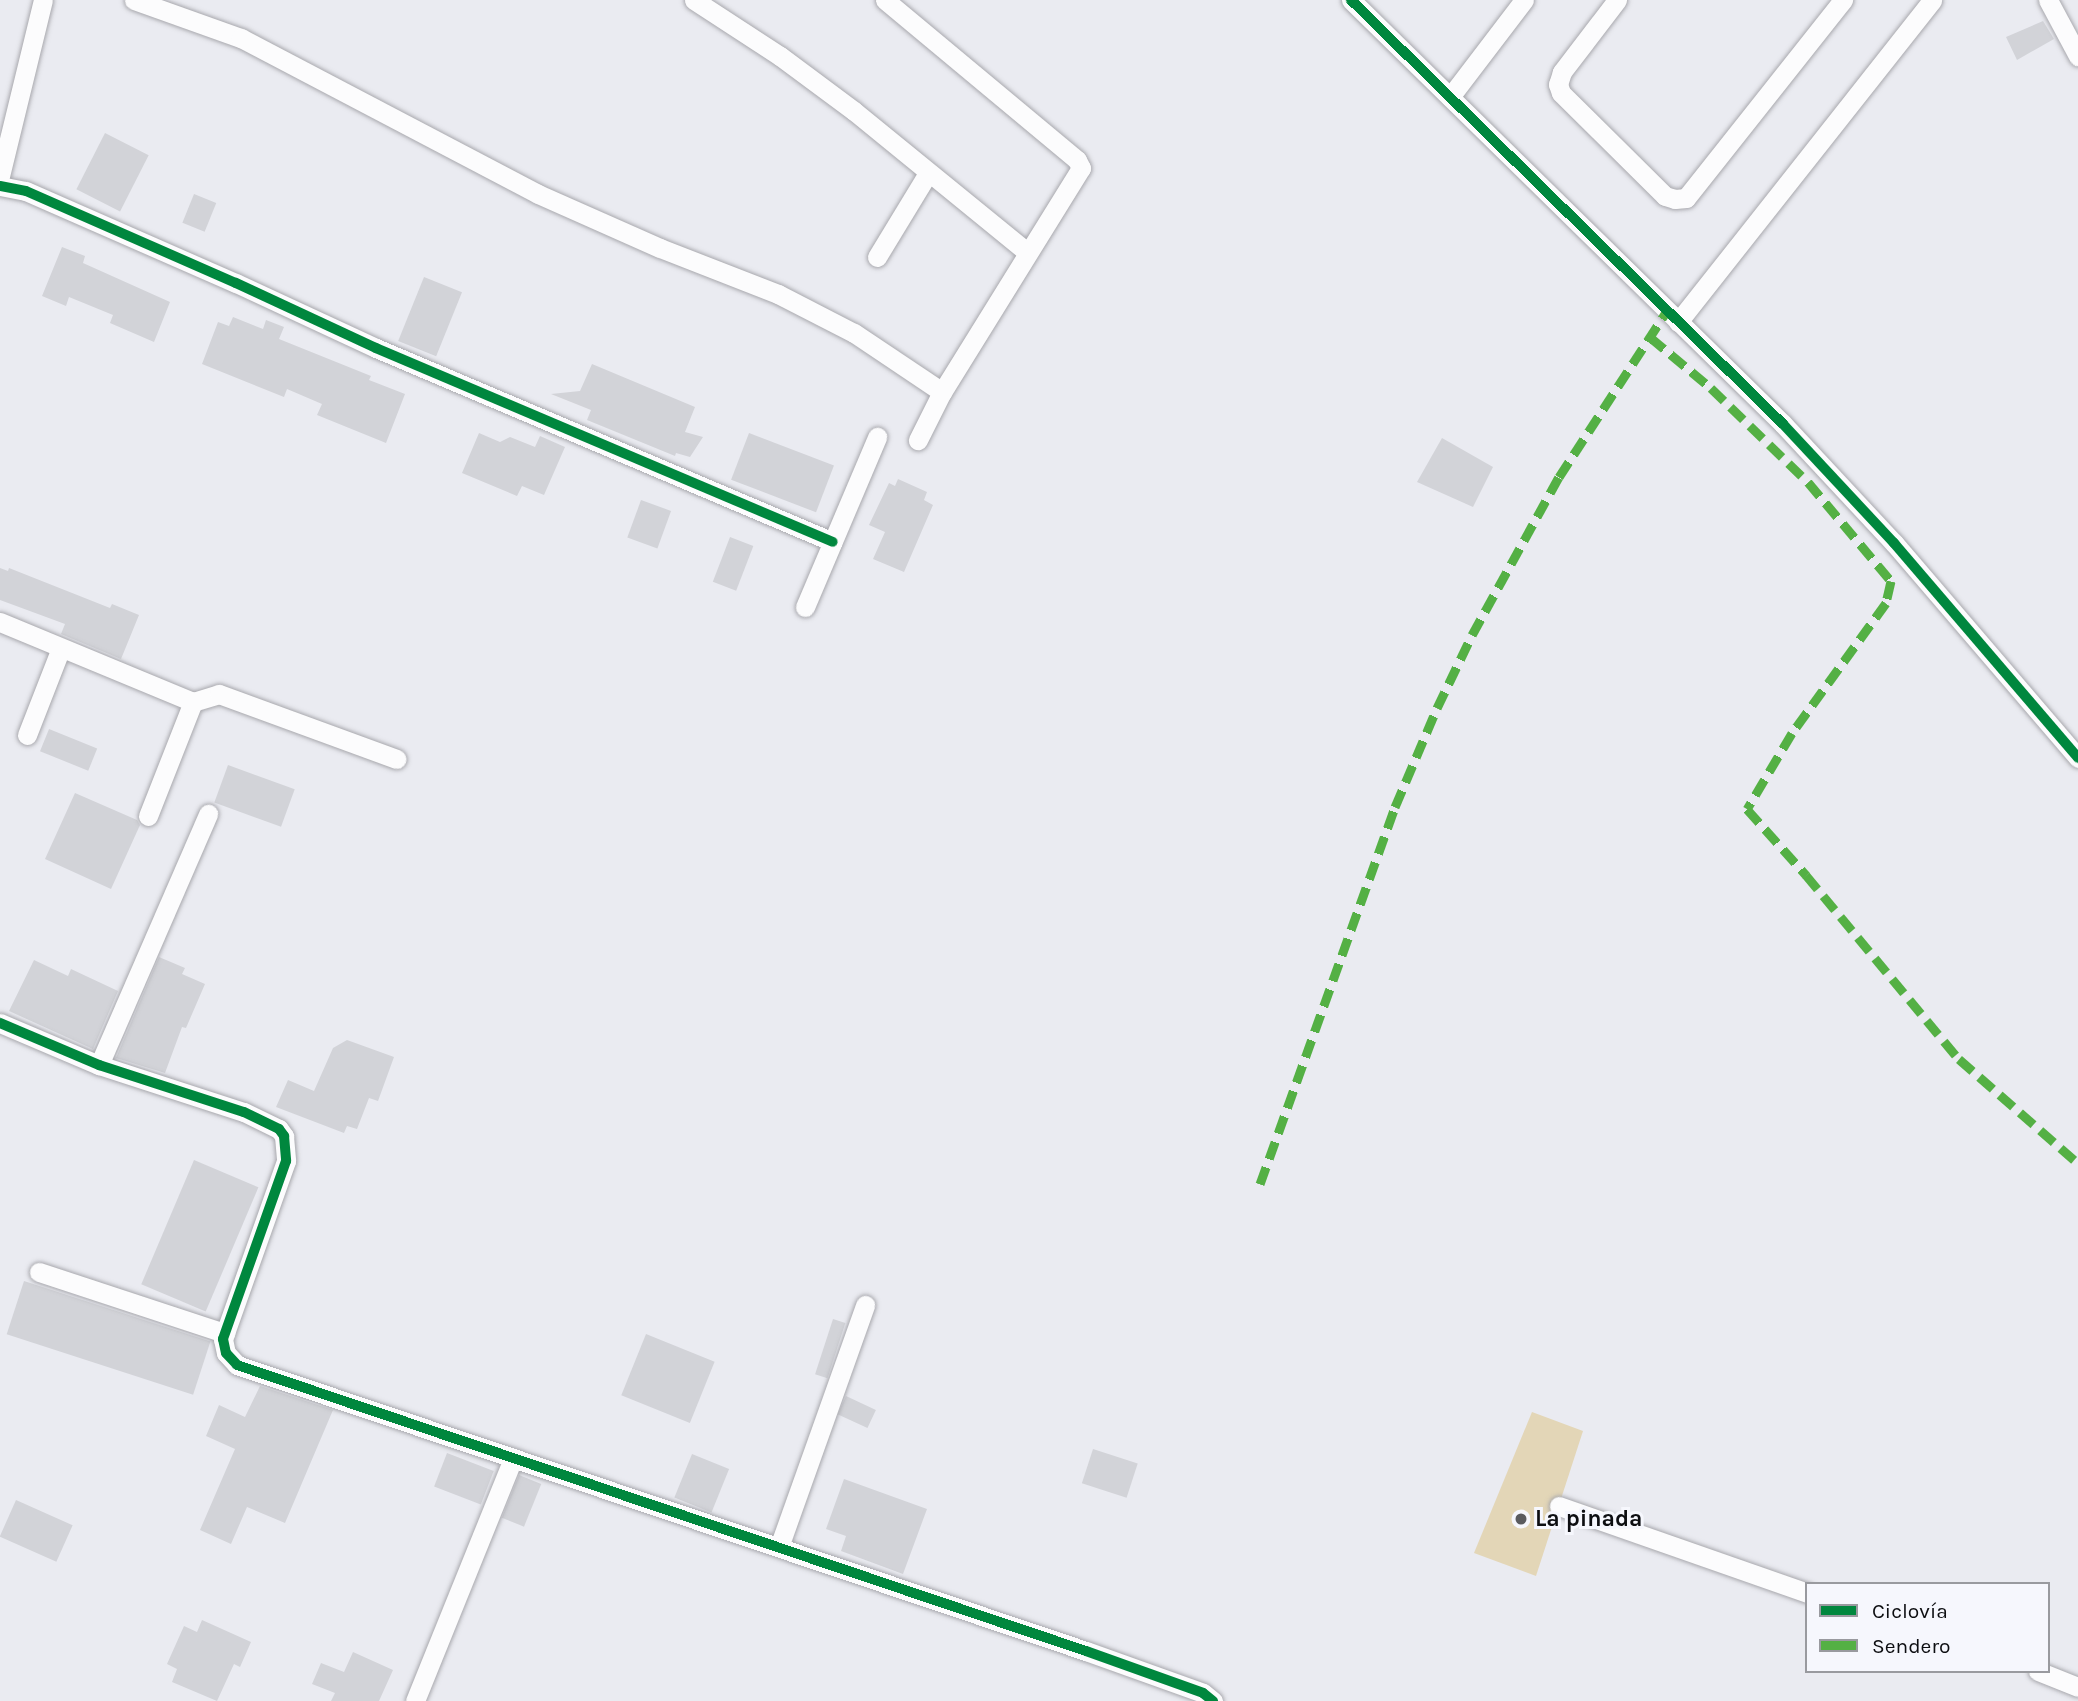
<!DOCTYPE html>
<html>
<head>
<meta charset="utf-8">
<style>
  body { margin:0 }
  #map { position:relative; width:2078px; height:1701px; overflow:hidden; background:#eaebf1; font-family:Karla,sans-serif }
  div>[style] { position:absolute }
  .green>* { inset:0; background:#e3d6b7 }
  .building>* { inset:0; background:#d2d3d8; transform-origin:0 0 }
  .roads { filter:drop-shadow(0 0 2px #a8a8ad) drop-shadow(0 0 2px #a8a8ad) }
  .minor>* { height:19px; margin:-9.5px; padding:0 9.5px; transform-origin:9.5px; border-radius:9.5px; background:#fcfcfd }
  .quiet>* { height:9px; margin-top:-4.5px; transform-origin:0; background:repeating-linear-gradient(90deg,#54b044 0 18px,transparent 0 27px) }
  .cycleway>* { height:10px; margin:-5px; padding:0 5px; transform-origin:5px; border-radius:5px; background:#00873e }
  .dots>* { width:19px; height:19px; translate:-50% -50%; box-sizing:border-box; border:4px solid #f6f7fd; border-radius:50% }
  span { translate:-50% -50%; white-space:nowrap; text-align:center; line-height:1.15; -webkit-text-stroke:6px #f6f7fd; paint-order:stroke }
  .poi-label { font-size:23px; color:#0d0e11; font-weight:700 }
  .left { translate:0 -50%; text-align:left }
  .legend { position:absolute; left:1805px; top:1582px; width:245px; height:91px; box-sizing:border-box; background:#f6f7fd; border:2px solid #999a9f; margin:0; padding:9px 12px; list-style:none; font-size:21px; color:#0d0e11 }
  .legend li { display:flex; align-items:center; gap:14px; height:35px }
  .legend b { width:35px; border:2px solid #999a9f }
</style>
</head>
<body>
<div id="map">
  <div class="green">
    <div style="clip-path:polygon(1532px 1412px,1583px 1431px,1536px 1576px,1474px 1553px)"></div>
  </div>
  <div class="building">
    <div style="clip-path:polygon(2043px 21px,2054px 39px,2017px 60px,2006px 37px)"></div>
    <div style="left:105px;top:133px;width:49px;height:63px;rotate:27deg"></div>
    <div style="left:194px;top:194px;width:24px;height:31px;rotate:22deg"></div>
    <div style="clip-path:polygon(62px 247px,85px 256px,83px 263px,170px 302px,154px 342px,110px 323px,113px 315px,69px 297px,66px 306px,42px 296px)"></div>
    <div style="left:424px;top:277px;width:41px;height:69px;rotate:22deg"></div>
    <div style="clip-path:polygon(233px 317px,263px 329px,266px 320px,284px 327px,279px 339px,371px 376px,369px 380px,405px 394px,386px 443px,317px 415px,322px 404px,287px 389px,284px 397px,202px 364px,218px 322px,229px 326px)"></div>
    <div style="clip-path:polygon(592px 364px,695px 407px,685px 432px,703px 437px,690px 457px,676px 453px,675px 456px,587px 420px,591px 410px,551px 394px,580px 391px)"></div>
    <div style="clip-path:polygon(479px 433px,500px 442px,510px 437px,535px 447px,540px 436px,565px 447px,544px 495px,522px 486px,517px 496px,462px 473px)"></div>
    <div style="left:749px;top:433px;width:91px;height:50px;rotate:21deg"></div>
    <div style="clip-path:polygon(1442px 438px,1493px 467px,1473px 507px,1417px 482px)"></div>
    <div style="clip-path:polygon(898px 479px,927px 492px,924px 500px,933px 505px,904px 572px,873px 559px,885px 532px,869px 525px,889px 483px,895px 486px)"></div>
    <div style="left:641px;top:500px;width:32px;height:40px;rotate:20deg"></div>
    <div style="left:730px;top:537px;width:25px;height:48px;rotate:21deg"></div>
    <div style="clip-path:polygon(0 568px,8px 571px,9px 568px,110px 608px,112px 604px,139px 615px,121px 659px,61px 634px,65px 624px,0 600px)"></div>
    <div style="left:49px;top:729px;width:52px;height:24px;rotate:22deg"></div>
    <div style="left:228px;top:765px;width:71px;height:40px;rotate:20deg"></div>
    <div style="clip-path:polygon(75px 793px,137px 820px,140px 825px,111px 889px,45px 859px)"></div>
    <div style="clip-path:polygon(159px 957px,185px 968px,182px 974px,205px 984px,186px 1028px,182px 1027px,165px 1073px,116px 1058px)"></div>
    <div style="clip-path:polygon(34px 960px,68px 976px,71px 969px,118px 991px,93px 1049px,9px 1011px)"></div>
    <div style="clip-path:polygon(347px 1040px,394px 1057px,378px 1101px,369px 1098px,357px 1129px,347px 1126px,344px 1133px,276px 1107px,288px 1080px,314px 1091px,333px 1048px)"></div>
    <div style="left:194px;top:1160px;width:70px;height:135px;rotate:23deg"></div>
    <div style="left:24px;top:1281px;width:196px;height:56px;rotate:18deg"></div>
    <div style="left:833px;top:1319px;width:13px;height:58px;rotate:18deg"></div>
    <div style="left:646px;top:1334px;width:74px;height:66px;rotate:22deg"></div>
    <div style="clip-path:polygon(260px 1386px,333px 1410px,285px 1523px,247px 1507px,231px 1544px,200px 1530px,235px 1449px,206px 1436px,219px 1405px,245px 1417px)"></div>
    <div style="left:846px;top:1396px;width:33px;height:20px;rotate:25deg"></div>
    <div style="left:1093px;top:1449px;width:47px;height:36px;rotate:18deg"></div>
    <div style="left:447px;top:1453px;width:50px;height:36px;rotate:21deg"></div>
    <div style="left:692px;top:1454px;width:40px;height:47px;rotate:22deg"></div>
    <div style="left:519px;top:1475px;width:24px;height:46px;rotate:22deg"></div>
    <div style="clip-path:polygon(844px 1479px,927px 1509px,903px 1574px,841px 1551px,846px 1536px,826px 1529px)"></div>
    <div style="left:16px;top:1500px;width:62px;height:40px;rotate:24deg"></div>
    <div style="clip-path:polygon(202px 1620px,251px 1642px,240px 1667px,234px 1664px,217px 1701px,172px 1682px,177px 1669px,167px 1664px,184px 1626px,197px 1632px)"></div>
    <div style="clip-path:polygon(353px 1652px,393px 1670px,379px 1701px,331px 1701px,335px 1693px,312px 1684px,321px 1663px,344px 1672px)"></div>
  </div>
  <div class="roads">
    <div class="minor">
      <div style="left:134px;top:0;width:114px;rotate:19.6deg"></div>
      <div style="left:241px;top:38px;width:335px;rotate:27.7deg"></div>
      <div style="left:538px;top:194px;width:133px;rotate:23.9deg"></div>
      <div style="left:660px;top:248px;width:127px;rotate:21.3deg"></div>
      <div style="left:778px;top:294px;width:85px;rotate:27.2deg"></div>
      <div style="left:854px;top:333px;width:106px;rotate:33.8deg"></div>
      <div style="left:694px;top:0;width:103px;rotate:33.1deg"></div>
      <div style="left:780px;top:56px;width:92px;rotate:36.6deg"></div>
      <div style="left:854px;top:111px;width:223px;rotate:39.2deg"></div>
      <div style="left:885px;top:0;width:250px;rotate:39.8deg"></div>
      <div style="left:1077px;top:160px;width:9px;rotate:63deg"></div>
      <div style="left:1081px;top:168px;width:264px;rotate:121.8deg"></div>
      <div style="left:942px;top:392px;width:54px;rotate:116.6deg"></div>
      <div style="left:1351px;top:0;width:605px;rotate:44.46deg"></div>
      <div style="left:1783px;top:424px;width:163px;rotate:47deg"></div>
      <div style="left:1894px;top:543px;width:283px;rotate:49.4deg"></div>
      <div style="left:1617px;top:0;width:91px;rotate:127.4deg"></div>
      <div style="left:1562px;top:72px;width:13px;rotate:108deg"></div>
      <div style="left:1558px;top:84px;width:9px;rotate:72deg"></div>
      <div style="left:1561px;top:93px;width:146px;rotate:44.7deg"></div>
      <div style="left:1665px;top:196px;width:10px;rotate:17deg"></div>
      <div style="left:1675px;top:199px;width:11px;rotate:-5deg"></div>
      <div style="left:1686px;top:198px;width:253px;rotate:-51.6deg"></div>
      <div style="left:2048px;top:0;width:64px;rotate:61.8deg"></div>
      <div style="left:1450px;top:97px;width:122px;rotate:-52.7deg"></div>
      <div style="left:0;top:176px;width:181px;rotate:-76.3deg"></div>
      <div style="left:0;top:186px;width:26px;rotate:11deg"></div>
      <div style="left:26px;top:191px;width:229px;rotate:23.7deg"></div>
      <div style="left:236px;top:283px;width:154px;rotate:24.9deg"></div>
      <div style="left:376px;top:348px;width:496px;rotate:23deg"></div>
      <div style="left:877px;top:257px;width:98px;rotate:-58.7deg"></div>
      <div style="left:1678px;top:322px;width:410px;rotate:-51.7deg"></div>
      <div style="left:805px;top:607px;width:185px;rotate:-67deg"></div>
      <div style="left:0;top:622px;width:209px;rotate:22.5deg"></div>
      <div style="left:193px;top:702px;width:27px;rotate:-17deg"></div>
      <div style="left:219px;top:694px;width:189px;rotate:20.1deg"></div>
      <div style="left:27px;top:735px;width:93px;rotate:-68.7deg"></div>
      <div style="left:148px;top:816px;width:123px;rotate:-68.5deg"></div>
      <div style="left:0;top:1023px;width:108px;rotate:23deg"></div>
      <div style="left:99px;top:1065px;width:152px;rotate:18deg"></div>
      <div style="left:244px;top:1112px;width:39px;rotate:26deg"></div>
      <div style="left:279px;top:1129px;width:9px;rotate:54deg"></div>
      <div style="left:284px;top:1136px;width:25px;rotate:85deg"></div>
      <div style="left:286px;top:1161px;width:189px;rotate:109.5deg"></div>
      <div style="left:223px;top:1339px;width:14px;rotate:78deg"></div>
      <div style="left:226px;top:1353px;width:16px;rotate:47deg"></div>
      <div style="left:237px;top:1365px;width:896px;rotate:18.62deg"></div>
      <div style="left:1086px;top:1651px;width:124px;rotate:19.7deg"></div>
      <div style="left:1203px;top:1693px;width:13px;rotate:39deg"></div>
      <div style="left:99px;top:1065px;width:274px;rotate:-66.5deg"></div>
      <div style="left:39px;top:1272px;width:196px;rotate:18.2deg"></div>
      <div style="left:1559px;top:1506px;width:263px;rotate:19.3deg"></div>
      <div style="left:779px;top:1547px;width:257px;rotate:-70.4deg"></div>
      <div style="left:2038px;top:1671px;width:43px;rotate:21.8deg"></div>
      <div style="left:415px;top:1701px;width:262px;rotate:-68deg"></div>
    </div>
  </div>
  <div class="quiet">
    <div style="left:1650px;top:337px;width:80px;rotate:39.9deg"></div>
    <div style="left:1711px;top:388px;width:135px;rotate:44.1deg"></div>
    <div style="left:1808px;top:482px;width:129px;rotate:50deg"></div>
    <div style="left:1891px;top:581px;width:23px;rotate:103deg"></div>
    <div style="left:1886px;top:603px;width:160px;rotate:125.9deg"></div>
    <div style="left:1792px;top:733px;width:88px;rotate:120.6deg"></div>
    <div style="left:1747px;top:809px;width:89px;rotate:48.2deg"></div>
    <div style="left:1806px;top:875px;width:239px;rotate:50.3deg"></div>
    <div style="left:1959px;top:1059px;width:158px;rotate:41.2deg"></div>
    <div style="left:1260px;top:1184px;width:400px;rotate:-70.3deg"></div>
    <div style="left:1395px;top:807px;width:108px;rotate:-67deg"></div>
    <div style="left:1437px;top:708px;width:81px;rotate:-64.4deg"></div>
    <div style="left:1472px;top:635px;width:180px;rotate:-61.2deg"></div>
    <div style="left:1559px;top:477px;width:198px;rotate:-57deg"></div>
  </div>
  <div class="cycleway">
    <div style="left:1351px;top:0;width:605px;rotate:44.46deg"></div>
    <div style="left:1783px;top:424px;width:163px;rotate:47deg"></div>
    <div style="left:1894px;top:543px;width:283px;rotate:49.4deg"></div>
    <div style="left:0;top:186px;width:26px;rotate:11deg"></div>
    <div style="left:26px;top:191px;width:229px;rotate:23.7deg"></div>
    <div style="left:236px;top:283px;width:154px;rotate:24.9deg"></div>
    <div style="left:376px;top:348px;width:496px;rotate:23deg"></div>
    <div style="left:0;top:1023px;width:108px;rotate:23deg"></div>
    <div style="left:99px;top:1065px;width:152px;rotate:18deg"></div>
    <div style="left:244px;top:1112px;width:39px;rotate:26deg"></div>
    <div style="left:279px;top:1129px;width:9px;rotate:54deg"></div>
    <div style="left:284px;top:1136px;width:25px;rotate:85deg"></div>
    <div style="left:286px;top:1161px;width:189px;rotate:109.5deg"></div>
    <div style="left:223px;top:1339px;width:14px;rotate:78deg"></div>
    <div style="left:226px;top:1353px;width:16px;rotate:47deg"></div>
    <div style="left:237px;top:1365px;width:896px;rotate:18.62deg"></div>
    <div style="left:1086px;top:1651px;width:124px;rotate:19.7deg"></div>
    <div style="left:1203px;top:1693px;width:13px;rotate:39deg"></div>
  </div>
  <div class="dots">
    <div style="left:1521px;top:1519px;background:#5a5b5f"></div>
  </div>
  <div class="poi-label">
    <span class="left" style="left:1535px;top:1519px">La pinada</span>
  </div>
  <ul class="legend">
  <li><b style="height:9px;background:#00873e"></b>Ciclovía</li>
  <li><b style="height:9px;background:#54b044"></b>Sendero</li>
  </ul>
</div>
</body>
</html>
